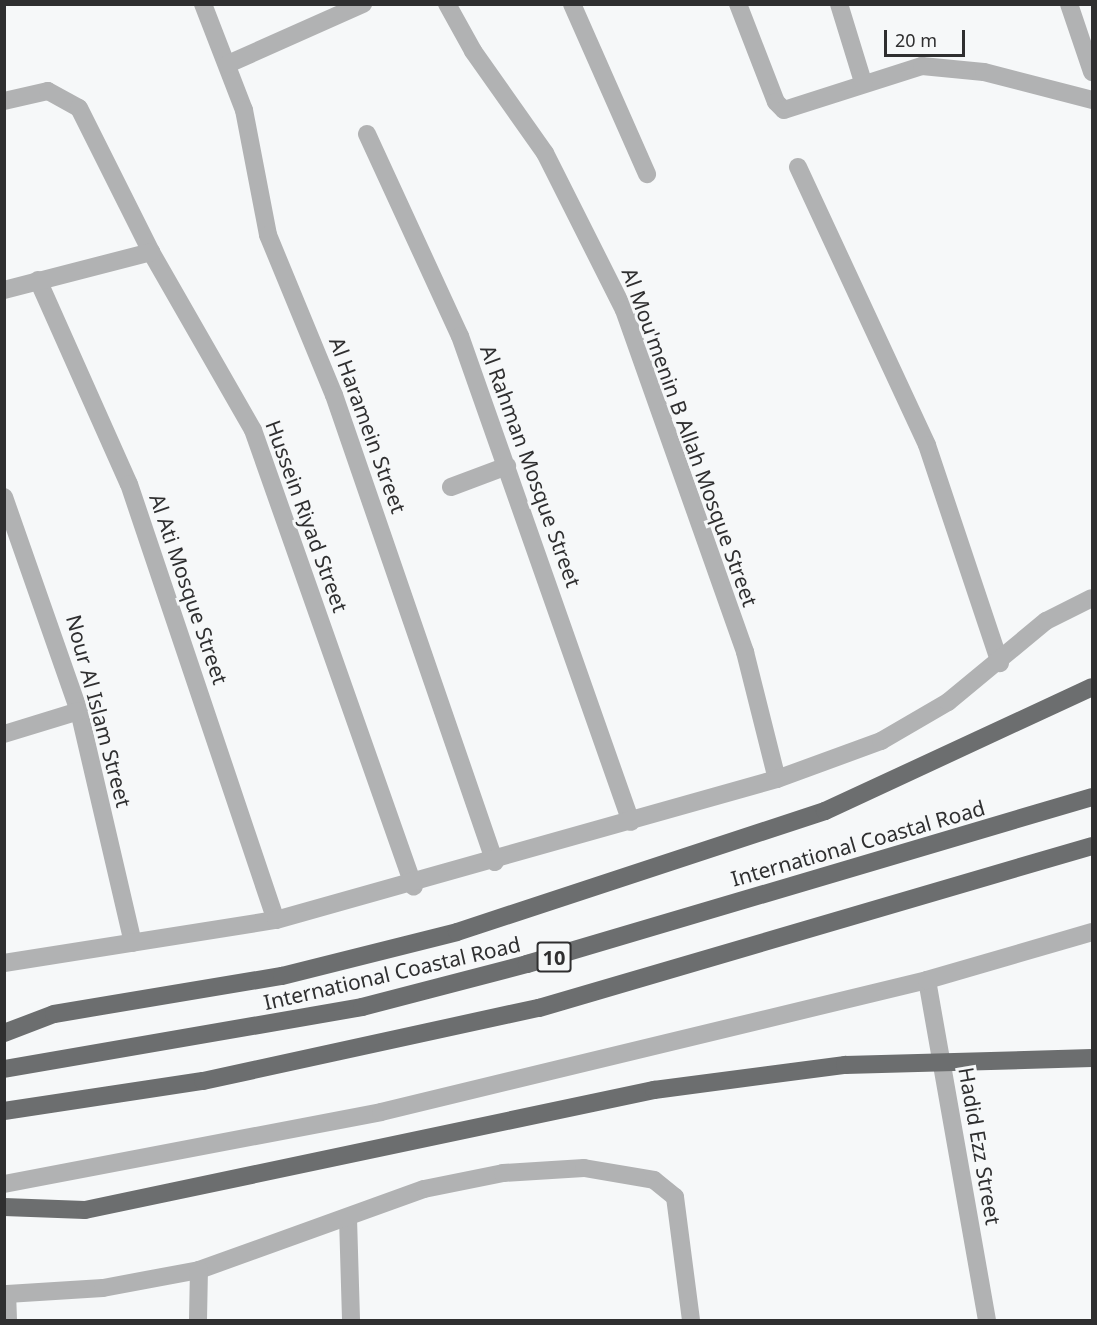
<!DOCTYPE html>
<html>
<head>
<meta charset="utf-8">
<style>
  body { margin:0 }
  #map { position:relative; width:1097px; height:1325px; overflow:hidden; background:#f6f8f9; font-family:"Noto Sans",sans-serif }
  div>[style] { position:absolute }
  .minor>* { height:18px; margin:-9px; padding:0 9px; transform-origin:9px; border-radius:9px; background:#b1b2b3 }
  .tertiary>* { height:18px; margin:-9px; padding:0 9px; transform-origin:9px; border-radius:9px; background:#b1b2b3 }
  .trunk>* { height:18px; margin:-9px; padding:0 9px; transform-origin:9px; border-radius:9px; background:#6c6e6f }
  span { translate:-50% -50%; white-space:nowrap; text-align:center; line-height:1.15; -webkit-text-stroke:6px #f6f8f9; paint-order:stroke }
  .shield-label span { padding:2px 4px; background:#f6f8f9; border:2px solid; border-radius:4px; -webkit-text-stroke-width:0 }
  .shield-label { font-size:20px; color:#2f2f30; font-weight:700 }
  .street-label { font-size:21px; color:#2f2f30 }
  .frame { position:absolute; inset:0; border:6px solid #2f2f30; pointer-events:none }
  .scale { position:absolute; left:884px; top:30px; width:81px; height:27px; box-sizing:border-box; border:3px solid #2f2f30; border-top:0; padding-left:8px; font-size:18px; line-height:21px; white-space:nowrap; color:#2f2f30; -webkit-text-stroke:4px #f6f8f9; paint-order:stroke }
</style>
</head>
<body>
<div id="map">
  <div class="minor">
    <div style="left:203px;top:4px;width:114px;rotate:68.9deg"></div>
    <div style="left:244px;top:110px;width:127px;rotate:79.1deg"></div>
    <div style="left:268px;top:235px;width:173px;rotate:67.6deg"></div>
    <div style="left:334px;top:395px;width:494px;rotate:71deg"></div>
    <div style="left:447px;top:4px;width:54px;rotate:61deg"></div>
    <div style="left:473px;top:51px;width:125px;rotate:54.8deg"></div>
    <div style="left:545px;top:153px;width:176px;rotate:63.3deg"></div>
    <div style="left:624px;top:310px;width:363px;rotate:70.5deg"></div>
    <div style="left:745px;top:652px;width:131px;rotate:75.9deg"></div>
    <div style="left:572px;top:4px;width:186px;rotate:66.2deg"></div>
    <div style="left:738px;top:4px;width:105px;rotate:68.8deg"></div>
    <div style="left:776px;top:102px;width:11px;rotate:45deg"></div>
    <div style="left:784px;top:110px;width:145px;rotate:-17.7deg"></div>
    <div style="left:922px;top:66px;width:62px;rotate:5.5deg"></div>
    <div style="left:984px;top:72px;width:112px;rotate:14.5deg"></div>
    <div style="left:839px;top:4px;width:82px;rotate:72.9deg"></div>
    <div style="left:1069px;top:4px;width:72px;rotate:71.3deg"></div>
    <div style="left:228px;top:64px;width:148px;rotate:-24deg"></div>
    <div style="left:4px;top:101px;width:45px;rotate:-12.8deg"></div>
    <div style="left:48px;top:91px;width:35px;rotate:29deg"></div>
    <div style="left:79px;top:108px;width:161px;rotate:63.4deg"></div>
    <div style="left:151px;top:252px;width:205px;rotate:60.2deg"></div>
    <div style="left:253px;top:430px;width:484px;rotate:70.6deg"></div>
    <div style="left:367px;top:134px;width:222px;rotate:65.3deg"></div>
    <div style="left:460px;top:336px;width:515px;rotate:70.62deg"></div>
    <div style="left:798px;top:167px;width:306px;rotate:65.1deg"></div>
    <div style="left:927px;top:445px;width:230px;rotate:71.5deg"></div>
    <div style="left:38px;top:280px;width:223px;rotate:66deg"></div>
    <div style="left:129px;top:484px;width:460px;rotate:71.4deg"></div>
    <div style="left:4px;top:290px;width:152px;rotate:-14.5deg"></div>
    <div style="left:451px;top:487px;width:60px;rotate:-20.6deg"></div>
    <div style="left:4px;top:497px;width:227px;rotate:70.7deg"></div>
    <div style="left:79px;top:711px;width:238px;rotate:76.9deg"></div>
    <div style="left:4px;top:734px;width:78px;rotate:-17deg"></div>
    <div style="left:4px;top:963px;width:275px;rotate:-9deg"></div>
    <div style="left:276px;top:920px;width:520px;rotate:-15.72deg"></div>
    <div style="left:777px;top:779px;width:111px;rotate:-20.1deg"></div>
    <div style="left:881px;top:741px;width:78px;rotate:-30.2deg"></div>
    <div style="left:948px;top:702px;width:127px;rotate:-39.6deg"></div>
    <div style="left:1046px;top:621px;width:51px;rotate:-26.6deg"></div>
    <div style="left:927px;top:980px;width:345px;rotate:80deg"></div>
    <div style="left:348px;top:1218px;width:102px;rotate:88.3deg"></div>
    <div style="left:8px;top:1320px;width:26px;rotate:-92deg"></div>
    <div style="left:7px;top:1294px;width:96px;rotate:-3.6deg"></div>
    <div style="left:103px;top:1288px;width:98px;rotate:-10.6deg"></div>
    <div style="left:199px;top:1270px;width:239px;rotate:-19.8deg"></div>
    <div style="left:424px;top:1189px;width:81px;rotate:-11.4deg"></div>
    <div style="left:503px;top:1173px;width:81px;rotate:-3.5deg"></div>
    <div style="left:584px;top:1168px;width:71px;rotate:9.7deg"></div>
    <div style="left:654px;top:1180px;width:27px;rotate:39deg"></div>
    <div style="left:675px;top:1197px;width:124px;rotate:82.6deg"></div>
    <div style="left:198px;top:1320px;width:50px;rotate:-88.9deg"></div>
  </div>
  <div class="tertiary">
    <div style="left:4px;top:1184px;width:384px;rotate:-10.8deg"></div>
    <div style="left:381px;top:1112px;width:562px;rotate:-13.59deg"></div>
    <div style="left:927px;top:980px;width:172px;rotate:-16.2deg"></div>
  </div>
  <div class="trunk">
    <div style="left:4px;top:1033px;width:53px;rotate:-20.8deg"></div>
    <div style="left:54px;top:1014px;width:231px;rotate:-9.5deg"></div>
    <div style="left:282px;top:976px;width:180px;rotate:-14.1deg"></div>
    <div style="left:457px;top:932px;width:387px;rotate:-18.2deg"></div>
    <div style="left:825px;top:811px;width:294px;rotate:-24.9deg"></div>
    <div style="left:4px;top:1069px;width:363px;rotate:-9.8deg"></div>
    <div style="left:362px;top:1007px;width:171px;rotate:-14.6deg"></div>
    <div style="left:527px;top:964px;width:589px;rotate:-16.47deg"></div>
    <div style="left:4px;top:1111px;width:201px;rotate:-8.6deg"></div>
    <div style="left:203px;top:1081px;width:344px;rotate:-12.3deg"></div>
    <div style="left:539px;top:1008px;width:576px;rotate:-16.33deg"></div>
    <div style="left:4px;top:1207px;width:81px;rotate:2.1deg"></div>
    <div style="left:85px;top:1210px;width:582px;rotate:-11.91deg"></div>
    <div style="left:654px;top:1090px;width:193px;rotate:-7.5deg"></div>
    <div style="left:845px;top:1065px;width:247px;rotate:-1.6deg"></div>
  </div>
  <div class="shield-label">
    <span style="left:554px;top:957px">10</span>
  </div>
  <div class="street-label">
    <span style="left:368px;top:425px;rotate:70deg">Al Haramein Street</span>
    <span style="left:690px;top:437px;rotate:70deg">Al Mou'menin B Allah Mosque Street</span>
    <span style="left:531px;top:466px;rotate:70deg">Al Rahman Mosque Street</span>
    <span style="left:307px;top:516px;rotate:70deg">Hussein Riyad Street</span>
    <span style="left:189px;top:589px;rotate:71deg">Al Ati Mosque Street</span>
    <span style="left:99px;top:711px;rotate:75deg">Nour Al Islam Street</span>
    <span style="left:858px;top:843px;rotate:-16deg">International Coastal Road</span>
    <span style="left:392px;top:973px;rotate:-13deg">International Coastal Road</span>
    <span style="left:980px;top:1146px;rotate:80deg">Hadid Ezz Street</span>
  </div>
  <div class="frame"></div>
  <div class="scale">20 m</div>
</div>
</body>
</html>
